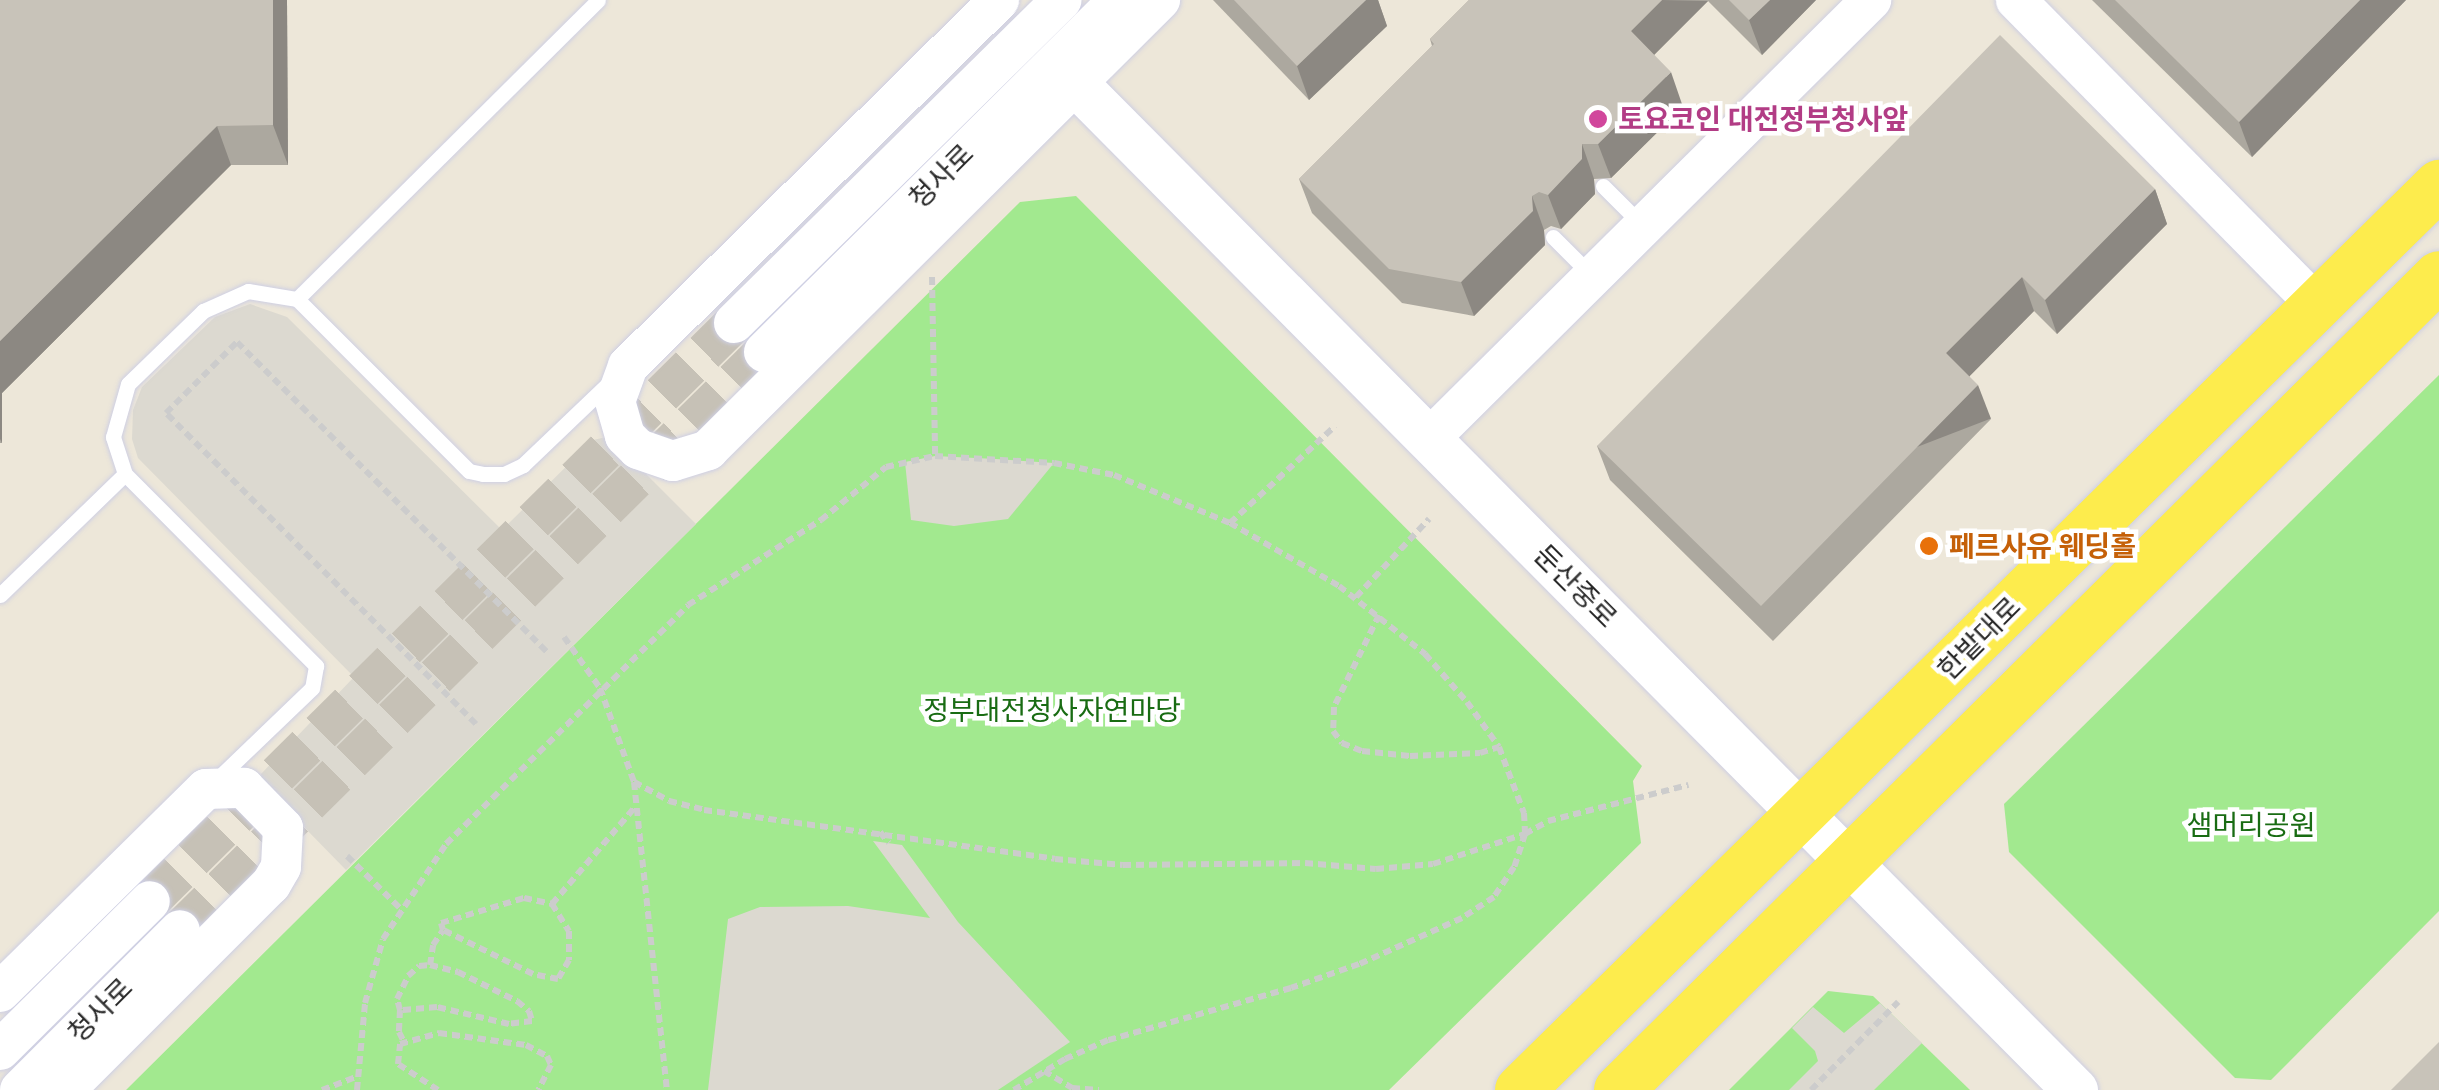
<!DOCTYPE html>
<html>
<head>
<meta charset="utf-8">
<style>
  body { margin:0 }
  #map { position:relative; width:2439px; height:1090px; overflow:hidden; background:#ede7d9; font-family:Inter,"Noto Sans KR",sans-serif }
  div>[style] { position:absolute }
  .green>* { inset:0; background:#a2e98f }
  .plaza>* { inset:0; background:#dcd9d0 }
  .tertiary-tunnel>* { height:40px; margin-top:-20px; transform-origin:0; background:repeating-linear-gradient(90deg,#c6c1b6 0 40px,transparent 0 60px) }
  .path>* { height:6px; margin-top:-3px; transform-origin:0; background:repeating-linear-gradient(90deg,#ccc 0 8px,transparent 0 13px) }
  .roads { filter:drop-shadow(0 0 2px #cecfe3) drop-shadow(0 0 2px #cecfe3) }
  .service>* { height:15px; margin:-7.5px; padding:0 7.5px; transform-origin:7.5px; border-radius:7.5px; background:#fff }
  .tertiary>* { height:40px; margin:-20px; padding:0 20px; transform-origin:20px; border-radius:20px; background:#fff }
  .secondary>* { height:45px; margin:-22.5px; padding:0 22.5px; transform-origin:22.5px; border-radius:22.5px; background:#fff }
  .primary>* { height:50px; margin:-25px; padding:0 25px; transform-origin:25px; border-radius:25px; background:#fdec4d }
  .wall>* { inset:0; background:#aca89f }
  .shaded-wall>* { inset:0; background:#8c8882; transform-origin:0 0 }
  .building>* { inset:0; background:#c8c3b9 }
  .dots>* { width:28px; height:28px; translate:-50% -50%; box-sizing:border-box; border:5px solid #fff; border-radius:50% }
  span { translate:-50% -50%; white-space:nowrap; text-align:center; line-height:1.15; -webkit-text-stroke:9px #fff; paint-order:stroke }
  .hotel-label { font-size:28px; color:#b23c85; font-weight:700 }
  .left { translate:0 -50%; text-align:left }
  .street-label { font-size:28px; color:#292929 }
  .food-label { font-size:28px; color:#c56008; font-weight:700 }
  .park-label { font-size:28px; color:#196c13 }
</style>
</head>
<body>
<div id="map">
  <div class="green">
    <div style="clip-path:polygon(1076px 196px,1642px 766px,1633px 781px,1641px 843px,1389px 1090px,126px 1090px,1020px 202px)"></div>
    <div style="clip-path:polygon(2439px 375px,2439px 911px,2271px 1080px,2235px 1078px,2009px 852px,2004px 804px)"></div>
    <div style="clip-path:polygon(1828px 991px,1873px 996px,1970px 1090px,1729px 1090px)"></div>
  </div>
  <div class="plaza">
    <div style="clip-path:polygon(250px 304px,287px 317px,502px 530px,593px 440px,602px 438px,612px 440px,696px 524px,346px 870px,263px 785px,261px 774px,354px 677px,138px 458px,132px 439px,133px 410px,142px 387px,215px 317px)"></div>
    <div style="clip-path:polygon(935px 456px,996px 459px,1054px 463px,1008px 519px,954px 526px,911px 520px,905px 462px)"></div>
    <div style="clip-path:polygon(873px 841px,902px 845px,958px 922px,1070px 1042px,998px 1090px,708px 1090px,728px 919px,760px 907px,848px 906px,930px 918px)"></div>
    <div style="clip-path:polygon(1880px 1003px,1922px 1043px,1874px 1090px,1789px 1090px,1818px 1061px,1815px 1051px,1792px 1028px,1813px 1007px,1844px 1033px)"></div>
  </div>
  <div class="tertiary-tunnel">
    <div style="left:150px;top:901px;width:822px;rotate:-44.7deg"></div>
    <div style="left:180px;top:930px;width:822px;rotate:-44.7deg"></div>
  </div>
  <div class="path">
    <div style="left:932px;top:277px;width:179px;rotate:89deg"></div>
    <div style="left:1230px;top:523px;width:143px;rotate:-42.7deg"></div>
    <div style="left:1356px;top:597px;width:107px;rotate:-46.9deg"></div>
    <div style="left:1379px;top:615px;width:102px;rotate:116.1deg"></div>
    <div style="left:1334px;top:707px;width:24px;rotate:92deg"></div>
    <div style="left:1333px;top:731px;width:15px;rotate:53deg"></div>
    <div style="left:1342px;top:743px;width:22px;rotate:22deg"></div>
    <div style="left:1362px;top:751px;width:48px;rotate:5.9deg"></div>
    <div style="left:1410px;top:756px;width:70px;rotate:-2.5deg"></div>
    <div style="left:1480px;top:753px;width:20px;rotate:-18deg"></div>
    <div style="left:564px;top:637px;width:62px;rotate:54.8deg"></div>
    <div style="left:600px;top:688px;width:100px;rotate:70.1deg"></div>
    <div style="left:634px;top:782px;width:310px;rotate:83.9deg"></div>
    <div style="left:476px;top:724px;width:439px;rotate:-134.9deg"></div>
    <div style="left:166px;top:413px;width:100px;rotate:-45deg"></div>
    <div style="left:237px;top:342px;width:440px;rotate:45deg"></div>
    <div style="left:634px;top:782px;width:40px;rotate:28deg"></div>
    <div style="left:669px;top:801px;width:36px;rotate:14deg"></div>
    <div style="left:704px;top:810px;width:354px;rotate:7.9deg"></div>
    <div style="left:1055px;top:859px;width:68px;rotate:5deg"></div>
    <div style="left:1123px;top:865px;width:182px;rotate:-0.6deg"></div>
    <div style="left:1305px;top:863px;width:71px;rotate:4.8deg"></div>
    <div style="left:1376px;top:869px;width:57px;rotate:-5deg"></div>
    <div style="left:1433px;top:864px;width:97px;rotate:-18.1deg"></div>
    <div style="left:1525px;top:834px;width:26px;rotate:-29deg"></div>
    <div style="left:1548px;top:821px;width:145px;rotate:-14.4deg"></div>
    <div style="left:880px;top:832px;width:14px;rotate:51deg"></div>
    <div style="left:347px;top:856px;width:76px;rotate:44.5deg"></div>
    <div style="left:524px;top:898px;width:29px;rotate:12deg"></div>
    <div style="left:552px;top:904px;width:32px;rotate:58deg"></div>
    <div style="left:569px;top:931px;width:29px;rotate:90deg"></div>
    <div style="left:569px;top:960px;width:22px;rotate:120deg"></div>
    <div style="left:558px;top:979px;width:25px;rotate:-169deg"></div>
    <div style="left:533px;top:974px;width:100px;rotate:-153.9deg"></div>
    <div style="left:443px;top:930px;width:7px;rotate:-106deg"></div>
    <div style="left:441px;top:923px;width:87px;rotate:-16.8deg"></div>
    <div style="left:552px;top:904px;width:129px;rotate:-49.4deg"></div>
    <div style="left:430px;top:965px;width:29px;rotate:14deg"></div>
    <div style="left:458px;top:972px;width:66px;rotate:26.2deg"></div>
    <div style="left:517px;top:1001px;width:16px;rotate:40deg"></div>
    <div style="left:529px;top:1011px;width:10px;rotate:73deg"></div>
    <div style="left:532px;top:1021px;width:23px;rotate:173deg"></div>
    <div style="left:509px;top:1024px;width:74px;rotate:-166.7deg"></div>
    <div style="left:437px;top:1007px;width:37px;rotate:175deg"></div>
    <div style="left:400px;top:1010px;width:11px;rotate:-105deg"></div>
    <div style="left:397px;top:999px;width:25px;rotate:-64deg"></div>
    <div style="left:408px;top:976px;width:15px;rotate:-42deg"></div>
    <div style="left:419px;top:966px;width:11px;rotate:-5deg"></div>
    <div style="left:430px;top:965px;width:20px;rotate:-81deg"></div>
    <div style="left:433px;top:945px;width:18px;rotate:-56deg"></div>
    <div style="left:400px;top:1010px;width:22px;rotate:93deg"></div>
    <div style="left:399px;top:1032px;width:11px;rotate:63deg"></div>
    <div style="left:1044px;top:1071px;width:33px;rotate:31deg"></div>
    <div style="left:1072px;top:1088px;width:27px;rotate:4deg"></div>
    <div style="left:322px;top:1090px;width:39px;rotate:-21deg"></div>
    <div style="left:357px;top:1090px;width:87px;rotate:-84.7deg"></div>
    <div style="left:365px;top:1003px;width:66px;rotate:-74.3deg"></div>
    <div style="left:383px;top:939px;width:114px;rotate:-56.4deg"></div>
    <div style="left:446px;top:844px;width:340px;rotate:-44.6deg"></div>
    <div style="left:688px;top:605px;width:158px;rotate:-32.6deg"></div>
    <div style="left:821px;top:520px;width:84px;rotate:-39.2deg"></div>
    <div style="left:886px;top:467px;width:50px;rotate:-12.7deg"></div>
    <div style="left:935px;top:456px;width:119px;rotate:3.4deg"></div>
    <div style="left:1054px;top:463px;width:61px;rotate:11.3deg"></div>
    <div style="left:1114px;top:475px;width:126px;rotate:22.5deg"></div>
    <div style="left:1230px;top:523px;width:126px;rotate:30deg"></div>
    <div style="left:1339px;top:586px;width:110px;rotate:38.3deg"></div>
    <div style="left:1425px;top:654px;width:64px;rotate:48.8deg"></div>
    <div style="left:1467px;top:702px;width:55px;rotate:54.6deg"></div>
    <div style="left:1499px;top:747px;width:71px;rotate:69.3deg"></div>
    <div style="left:1524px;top:813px;width:21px;rotate:87deg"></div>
    <div style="left:1525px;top:834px;width:35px;rotate:108deg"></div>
    <div style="left:1514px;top:867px;width:36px;rotate:124deg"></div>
    <div style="left:1494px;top:897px;width:38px;rotate:147deg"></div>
    <div style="left:1462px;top:918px;width:113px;rotate:155.9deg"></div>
    <div style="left:1359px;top:964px;width:72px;rotate:160.6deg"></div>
    <div style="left:1291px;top:988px;width:190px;rotate:164.1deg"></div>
    <div style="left:1108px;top:1040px;width:47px;rotate:156.2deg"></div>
    <div style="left:1065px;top:1059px;width:60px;rotate:148.7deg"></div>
    <div style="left:438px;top:1090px;width:48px;rotate:-147deg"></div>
    <div style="left:398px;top:1064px;width:20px;rotate:-84deg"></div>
    <div style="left:400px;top:1044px;width:41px;rotate:-15.8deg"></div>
    <div style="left:439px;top:1033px;width:88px;rotate:7.9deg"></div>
    <div style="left:526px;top:1045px;width:24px;rotate:28deg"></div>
    <div style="left:547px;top:1056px;width:10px;rotate:66deg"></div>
    <div style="left:551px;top:1065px;width:28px;rotate:117deg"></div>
    <div style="left:1811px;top:1090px;width:124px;rotate:-45.3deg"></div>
  </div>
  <div class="roads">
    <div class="service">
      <div style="left:1603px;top:186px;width:57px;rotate:45deg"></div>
      <div style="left:1553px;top:237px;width:55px;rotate:45deg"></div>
      <div style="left:297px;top:299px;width:243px;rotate:45deg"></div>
      <div style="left:469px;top:471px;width:14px;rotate:12deg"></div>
      <div style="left:483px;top:474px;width:21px"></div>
      <div style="left:504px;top:474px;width:21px;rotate:-25deg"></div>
      <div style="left:523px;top:465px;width:120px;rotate:-43.7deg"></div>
      <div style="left:125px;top:474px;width:271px;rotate:45.1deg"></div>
      <div style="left:316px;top:666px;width:22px;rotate:100deg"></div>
      <div style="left:312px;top:688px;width:133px;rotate:136.2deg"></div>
      <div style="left:0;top:595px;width:174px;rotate:-44.1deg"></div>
      <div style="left:125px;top:474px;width:39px;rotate:-108deg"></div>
      <div style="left:113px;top:437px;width:55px;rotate:-74.2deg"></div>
      <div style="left:128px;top:384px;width:105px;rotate:-44.2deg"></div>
      <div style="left:203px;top:311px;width:49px;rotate:-24deg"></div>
      <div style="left:248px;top:291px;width:50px;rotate:9.3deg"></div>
      <div style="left:297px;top:299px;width:424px;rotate:-44.8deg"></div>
    </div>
    <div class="tertiary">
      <div style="left:999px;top:0;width:521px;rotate:135.39deg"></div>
      <div style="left:628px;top:366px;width:37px;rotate:110deg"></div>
      <div style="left:615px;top:401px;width:36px;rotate:74deg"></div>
      <div style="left:625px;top:436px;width:18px;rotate:45deg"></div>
      <div style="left:638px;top:449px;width:37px;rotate:19deg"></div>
      <div style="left:673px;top:461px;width:37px;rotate:-17deg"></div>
      <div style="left:708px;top:450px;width:638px;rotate:-44.87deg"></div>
      <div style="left:2016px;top:0;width:429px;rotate:45.4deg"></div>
      <div style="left:734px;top:323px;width:460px;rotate:-44.6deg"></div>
      <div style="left:764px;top:352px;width:500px;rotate:-44.8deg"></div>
      <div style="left:1430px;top:438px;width:622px;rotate:-44.8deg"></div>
      <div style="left:0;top:992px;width:289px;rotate:-44.6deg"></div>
      <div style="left:206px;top:789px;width:38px;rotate:-2deg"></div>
      <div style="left:244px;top:788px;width:56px;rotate:45.7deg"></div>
      <div style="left:283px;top:828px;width:39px;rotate:93deg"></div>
      <div style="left:281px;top:867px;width:20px;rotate:120deg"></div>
      <div style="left:271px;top:884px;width:291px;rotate:135deg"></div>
      <div style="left:0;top:1050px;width:211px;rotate:-44.8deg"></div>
      <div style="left:20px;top:1090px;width:226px;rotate:-45deg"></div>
    </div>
    <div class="secondary">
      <div style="left:1076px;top:84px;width:1418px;rotate:45.2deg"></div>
    </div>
    <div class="primary">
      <div style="left:1520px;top:1090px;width:1290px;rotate:-44.56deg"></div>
      <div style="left:1619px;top:1090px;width:1155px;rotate:-44.79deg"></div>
    </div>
  </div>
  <div class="wall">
    <div style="clip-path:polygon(0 0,287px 0,288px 165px,231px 165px,2px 393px,2px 443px,0 443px)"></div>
    <div style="clip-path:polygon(1213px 0,1378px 0,1387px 26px,1309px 100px)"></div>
    <div style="clip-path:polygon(1469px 0,1816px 0,1762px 55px,1708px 1px,1654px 55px,1683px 107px,1611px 178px,1594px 179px,1595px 194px,1561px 229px,1551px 226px,1544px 230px,1545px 245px,1474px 316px,1402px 303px,1312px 213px,1299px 179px,1432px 46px,1430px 39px)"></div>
    <div style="clip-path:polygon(2092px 0,2406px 0,2252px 157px)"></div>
    <div style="clip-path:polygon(2155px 189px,2167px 224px,2057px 334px,2034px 311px,1969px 376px,1991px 419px,1773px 641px,1610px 480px,1597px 446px)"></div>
  </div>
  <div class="shaded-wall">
    <div style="clip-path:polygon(273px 0,287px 0,288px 165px,273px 125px)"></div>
    <div style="clip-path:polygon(1366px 0,1378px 0,1387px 26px,1309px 100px,1297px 66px)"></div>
    <div style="clip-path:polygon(1662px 0,1708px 1px,1643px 66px,1631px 31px)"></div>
    <div style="clip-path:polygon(1770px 0,1816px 0,1762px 55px,1749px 20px)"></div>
    <div style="clip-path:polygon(2360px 0,2406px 0,2252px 157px,2239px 122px)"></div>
    <div style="clip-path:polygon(1671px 72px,1683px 107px,1611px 178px,1598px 144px)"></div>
    <div style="clip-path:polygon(217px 126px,231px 165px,2px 393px,2px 443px,0 439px,0 341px)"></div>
    <div style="clip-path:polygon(1582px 144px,1594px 179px,1595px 194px,1561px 229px,1548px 195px)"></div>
    <div style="clip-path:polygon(2155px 189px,2167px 224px,2057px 334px,2045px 300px)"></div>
    <div style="clip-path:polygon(1532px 196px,1544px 230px,1545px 245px,1474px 316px,1461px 282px)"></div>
    <div style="clip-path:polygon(2022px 277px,2034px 311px,1959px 387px,1946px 353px)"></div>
    <div style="left:1978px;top:385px;width:36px;height:310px;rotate:69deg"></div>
  </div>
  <div class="building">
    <div style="clip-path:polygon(0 0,273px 0,273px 125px,217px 126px,0 341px)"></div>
    <div style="clip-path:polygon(1234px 0,1366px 0,1297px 66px)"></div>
    <div style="clip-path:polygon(1469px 0,1662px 0,1631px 31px,1671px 72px,1598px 144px,1582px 144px,1582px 159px,1548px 195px,1539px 192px,1532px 196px,1533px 211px,1461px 282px,1389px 269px,1299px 179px,1434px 44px,1430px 39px)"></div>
    <div style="clip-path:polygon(1729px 0,1770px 0,1749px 20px)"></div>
    <div style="clip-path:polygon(2115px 0,2360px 0,2239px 122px)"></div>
    <div style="clip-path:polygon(2000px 35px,2155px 189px,2045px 300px,2022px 277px,1946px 353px,1978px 385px,1761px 606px,1597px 446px)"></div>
    <div style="clip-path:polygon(2439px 1042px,2439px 1090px,2391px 1090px)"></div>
  </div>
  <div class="dots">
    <div style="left:1598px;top:119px;background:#d1479c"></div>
    <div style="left:1929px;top:546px;background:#e8710a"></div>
  </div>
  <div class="hotel-label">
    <span class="left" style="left:1618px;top:119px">토요코인 대전정부청사앞</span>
  </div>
  <div class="street-label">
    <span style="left:941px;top:176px;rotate:-45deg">청사로</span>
    <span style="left:1576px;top:586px;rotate:45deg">둔산중로</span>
    <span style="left:1979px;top:638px;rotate:-45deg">한밭대로</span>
    <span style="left:100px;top:1010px;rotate:-45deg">청사로</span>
  </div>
  <div class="food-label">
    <span class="left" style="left:1949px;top:546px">페르사유 웨딩홀</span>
  </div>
  <div class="park-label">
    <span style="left:1052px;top:710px">정부대전청사자연마당</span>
    <span style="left:2251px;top:825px">샘머리공원</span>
  </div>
</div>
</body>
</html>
